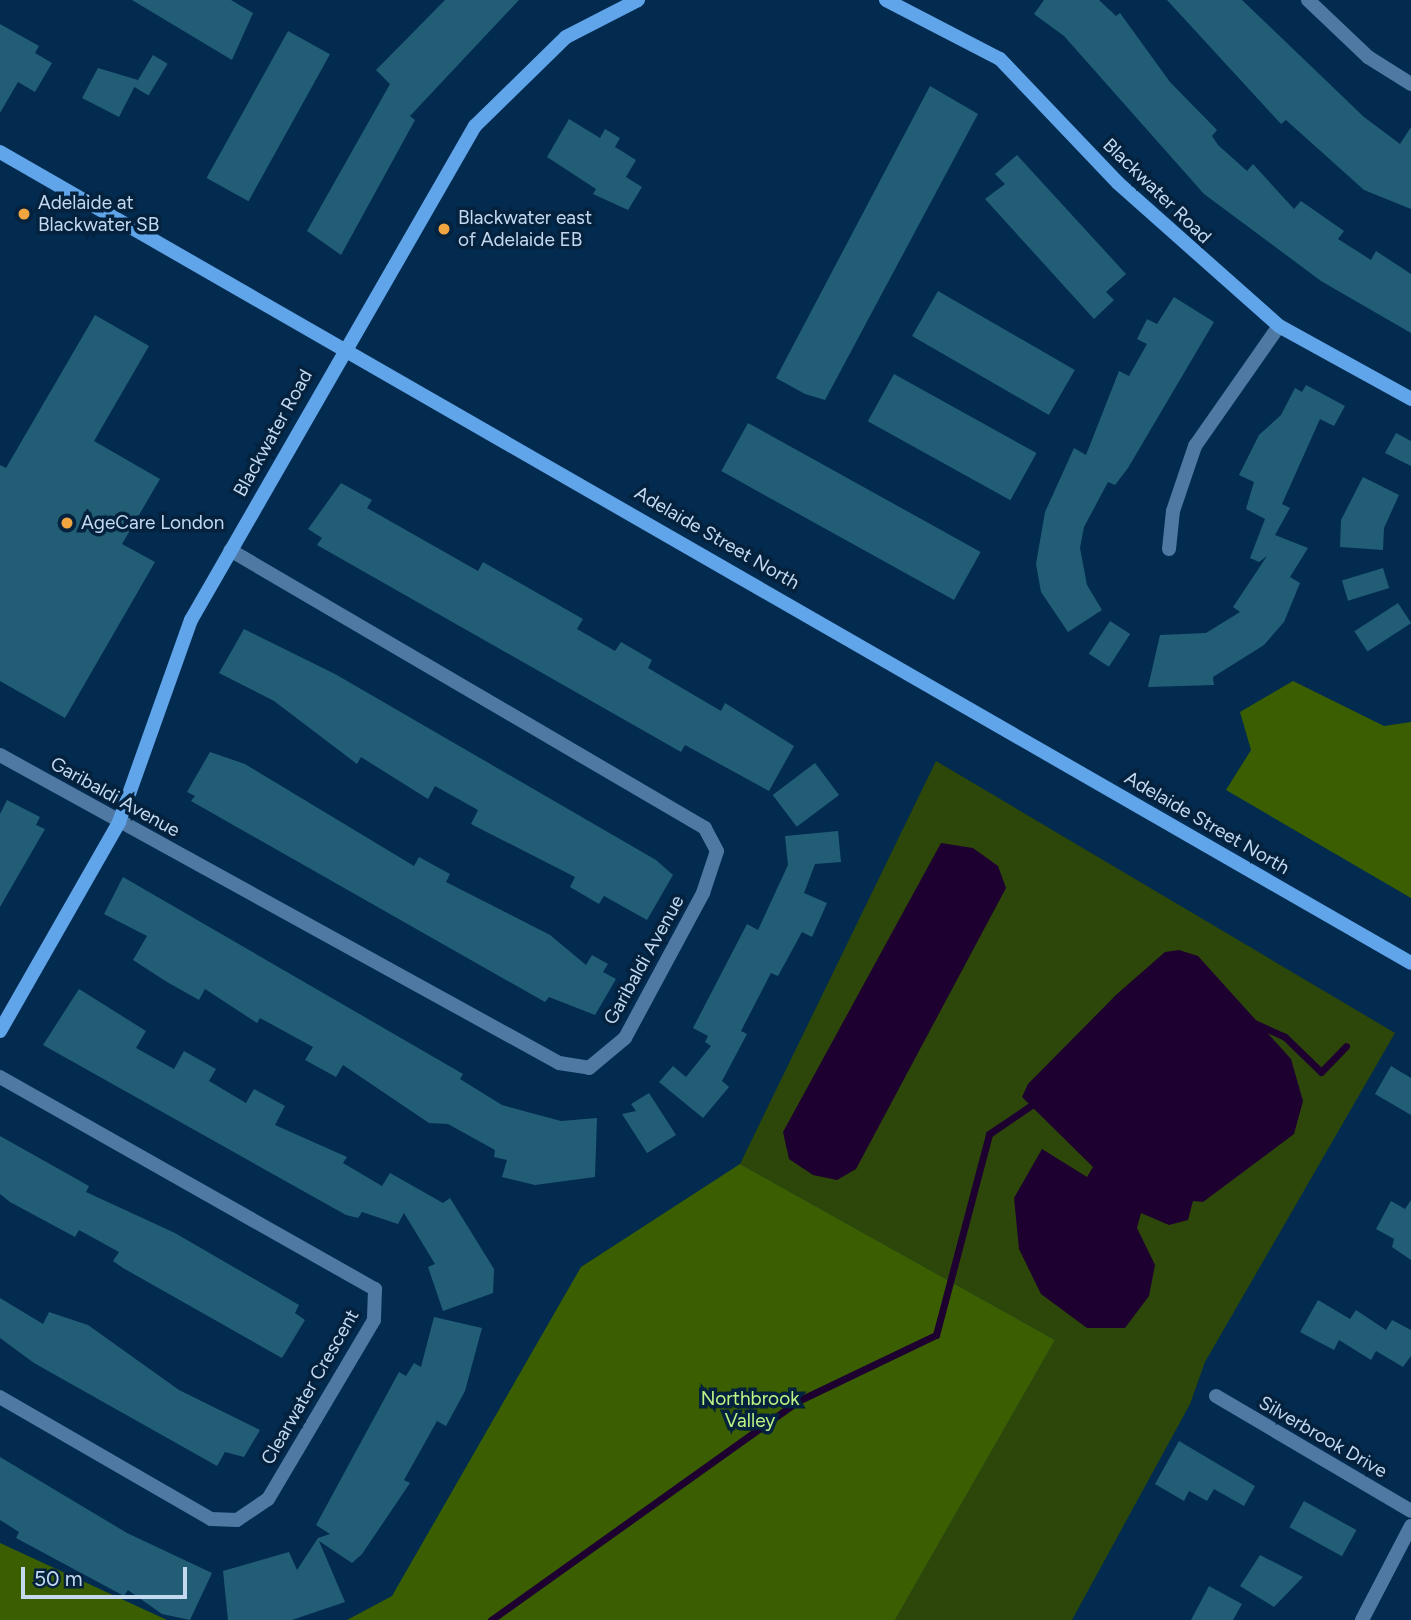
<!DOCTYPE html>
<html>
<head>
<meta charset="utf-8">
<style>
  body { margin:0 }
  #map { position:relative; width:1411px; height:1620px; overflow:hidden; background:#022b4f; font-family:Figtree,sans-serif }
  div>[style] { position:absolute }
  .green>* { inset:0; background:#2d4609 }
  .forest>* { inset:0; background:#3b5f00 }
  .water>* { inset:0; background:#1e0030 }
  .stream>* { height:7px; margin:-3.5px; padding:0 3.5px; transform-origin:3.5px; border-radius:3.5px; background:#1e0030 }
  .building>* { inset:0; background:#225d76; transform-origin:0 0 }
  .street>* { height:14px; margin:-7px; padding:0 7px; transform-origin:7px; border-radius:7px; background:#4f78a3 }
  .secondary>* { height:14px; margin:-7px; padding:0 7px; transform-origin:7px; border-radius:7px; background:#60a4e9 }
  .dots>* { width:19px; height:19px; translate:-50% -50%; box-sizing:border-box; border:4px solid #04223d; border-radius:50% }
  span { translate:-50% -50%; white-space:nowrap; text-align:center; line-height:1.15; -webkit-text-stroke:7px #04223d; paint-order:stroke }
  .street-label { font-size:19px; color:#c4d9f0 }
  .poi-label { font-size:19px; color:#c4d9f0 }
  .left { translate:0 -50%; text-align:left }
  .park-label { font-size:19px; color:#bef485 }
  .scale { position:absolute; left:21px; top:1567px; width:166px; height:32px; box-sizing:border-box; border:4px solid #c4d9f0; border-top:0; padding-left:9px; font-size:21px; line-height:24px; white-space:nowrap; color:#c4d9f0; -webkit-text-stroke:5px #04223d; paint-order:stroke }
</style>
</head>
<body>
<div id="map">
  <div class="green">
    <div style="clip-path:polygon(936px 761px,1395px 1033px,1205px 1362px,1190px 1404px,1072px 1620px,895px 1620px,1055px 1340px,740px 1164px)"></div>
  </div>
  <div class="forest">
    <div style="clip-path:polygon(1293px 681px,1384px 726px,1411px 722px,1411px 898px,1226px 790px,1251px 750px,1240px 712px)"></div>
    <div style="clip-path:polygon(740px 1164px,1055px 1340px,895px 1620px,347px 1620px,392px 1596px,581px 1267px)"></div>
    <div style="clip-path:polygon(0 1543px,167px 1620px,0 1620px)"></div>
  </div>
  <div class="water">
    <div style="clip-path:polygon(941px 843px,973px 848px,998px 866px,1006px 888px,856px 1169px,837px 1180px,813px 1175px,789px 1159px,783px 1132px)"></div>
    <div style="clip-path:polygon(1179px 950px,1198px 956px,1291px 1059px,1303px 1101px,1294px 1134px,1203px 1202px,1193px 1201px,1188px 1220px,1169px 1225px,1141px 1213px,1137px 1228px,1155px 1265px,1149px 1296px,1125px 1328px,1087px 1328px,1041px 1294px,1019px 1249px,1014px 1198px,1042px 1149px,1087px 1177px,1093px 1167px,1022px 1097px,1028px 1084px,1117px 994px,1165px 952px)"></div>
  </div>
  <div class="stream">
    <div style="left:1243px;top:1018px;width:46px;rotate:24.3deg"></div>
    <div style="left:1285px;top:1037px;width:50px;rotate:44.2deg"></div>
    <div style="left:1321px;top:1072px;width:36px;rotate:-46deg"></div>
    <div style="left:491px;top:1620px;width:377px;rotate:-35.5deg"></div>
    <div style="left:798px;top:1401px;width:153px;rotate:-25.6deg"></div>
    <div style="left:936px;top:1335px;width:208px;rotate:-75.2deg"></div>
    <div style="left:989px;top:1134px;width:57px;rotate:-34.2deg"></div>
  </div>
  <div class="building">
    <div style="clip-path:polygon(132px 0,231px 0,253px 13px,232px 60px)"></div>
    <div style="clip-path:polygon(445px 0,519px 0,410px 116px,415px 120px,341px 255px,307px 231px,390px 84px,376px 70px)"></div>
    <div style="clip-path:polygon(1044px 0,1099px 0,1116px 16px,1120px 13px,1170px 82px,1217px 130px,1212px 136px,1218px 145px,1247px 171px,1253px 164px,1294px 209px,1301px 201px,1344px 231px,1338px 239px,1371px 260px,1376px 251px,1411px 274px,1411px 333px,1321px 281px,1204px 194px,1064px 36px,1034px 14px)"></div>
    <div style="clip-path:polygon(1167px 0,1242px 0,1364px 117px,1400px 144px,1411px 127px,1411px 209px,1364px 190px,1286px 120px,1281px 124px)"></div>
    <div style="clip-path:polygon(0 24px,39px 46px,35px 53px,52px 63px,35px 92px,18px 82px,0 113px)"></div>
    <div style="left:288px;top:31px;width:48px;height:168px;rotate:29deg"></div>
    <div style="left:153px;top:55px;width:17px;height:37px;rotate:31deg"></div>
    <div style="clip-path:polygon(98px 68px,138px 80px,119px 117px,82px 98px)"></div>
    <div style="clip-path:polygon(930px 86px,978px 114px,825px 400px,805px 394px,776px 378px)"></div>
    <div style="clip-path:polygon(569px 119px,600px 138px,605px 129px,620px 138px,615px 147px,636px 160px,626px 177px,642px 187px,628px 210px,593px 194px,596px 189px,547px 157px)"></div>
    <div style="clip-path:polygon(1017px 155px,1126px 274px,1106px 292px,1114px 300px,1094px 319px,985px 199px,1005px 184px,995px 174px)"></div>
    <div style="left:938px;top:291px;width:158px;height:52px;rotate:30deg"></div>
    <div style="clip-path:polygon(1174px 297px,1214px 322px,1128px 468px,1115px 485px,1108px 482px,1084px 527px,1080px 548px,1087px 585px,1102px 610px,1068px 632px,1041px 592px,1036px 564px,1045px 512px,1074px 448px,1086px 455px,1119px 371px,1129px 376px,1147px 344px,1137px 339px,1147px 319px,1157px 324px)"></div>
    <div style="clip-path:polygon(95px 315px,149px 346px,94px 441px,160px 479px,122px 544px,155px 562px,65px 718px,0 681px,0 465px,6px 468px)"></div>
    <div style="left:894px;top:374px;width:163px;height:54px;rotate:29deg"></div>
    <div style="clip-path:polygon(1306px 385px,1345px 406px,1334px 426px,1320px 419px,1282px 504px,1290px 508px,1275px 535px,1308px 548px,1290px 577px,1300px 583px,1284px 622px,1264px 645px,1213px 677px,1214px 685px,1148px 687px,1160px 635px,1206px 633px,1240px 612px,1233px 607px,1267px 556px,1259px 562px,1250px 558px,1265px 519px,1246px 509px,1254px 482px,1239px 475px,1259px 435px,1281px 415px,1295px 388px,1302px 392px)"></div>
    <div style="left:748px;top:423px;width:266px;height:55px;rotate:29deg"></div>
    <div style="clip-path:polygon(1396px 433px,1411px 441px,1411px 466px,1385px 453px)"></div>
    <div style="clip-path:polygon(1363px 477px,1399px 495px,1384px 528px,1383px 550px,1340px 547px,1341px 520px)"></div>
    <div style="clip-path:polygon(341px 483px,372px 500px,367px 508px,478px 571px,483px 562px,583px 619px,577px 629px,615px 651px,621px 642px,652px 660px,648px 668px,721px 711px,725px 703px,794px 746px,769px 791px,685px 745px,681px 752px,317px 545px,322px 538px,308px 529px)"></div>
    <div style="left:1383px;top:568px;width:21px;height:43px;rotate:73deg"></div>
    <div style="left:1398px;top:603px;width:24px;height:52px;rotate:57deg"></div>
    <div style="left:1110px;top:621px;width:24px;height:39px;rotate:33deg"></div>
    <div style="clip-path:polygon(244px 629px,335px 674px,656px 860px,673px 875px,647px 920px,604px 896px,599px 904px,570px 887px,575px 877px,471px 824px,478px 810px,435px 786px,428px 799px,361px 757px,357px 764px,274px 701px,219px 673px)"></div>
    <div style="clip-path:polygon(210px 752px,245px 764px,414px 866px,419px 857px,450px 874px,446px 882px,550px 935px,586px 965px,592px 955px,608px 964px,603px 972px,616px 979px,595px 1015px,549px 997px,545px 1002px,191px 801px,195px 796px,187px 792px)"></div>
    <div style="left:815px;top:763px;width:40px;height:53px;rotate:53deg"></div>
    <div style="clip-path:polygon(7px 800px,40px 817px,36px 825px,45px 829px,0 907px,0 814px)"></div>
    <div style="clip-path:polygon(838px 831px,841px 862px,815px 864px,804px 893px,827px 903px,812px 937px,802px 932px,778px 976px,771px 973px,741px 1031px,747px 1034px,722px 1081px,729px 1087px,703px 1118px,659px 1082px,673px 1066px,686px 1077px,711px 1046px,705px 1042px,708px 1036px,693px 1028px,747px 924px,758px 930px,788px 865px,785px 836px)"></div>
    <div style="clip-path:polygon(123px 877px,463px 1074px,460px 1079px,502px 1105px,561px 1121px,597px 1118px,595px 1177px,535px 1185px,502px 1177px,507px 1160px,494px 1157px,495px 1150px,448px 1124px,429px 1123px,343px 1065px,336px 1077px,305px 1060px,313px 1047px,260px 1018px,257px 1023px,205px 989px,199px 1000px,167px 982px,133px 960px,147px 936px,104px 914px)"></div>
    <div style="clip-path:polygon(79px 989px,146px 1031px,136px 1048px,174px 1069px,184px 1051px,216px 1069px,209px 1081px,246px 1103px,254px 1089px,285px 1106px,275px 1125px,347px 1157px,343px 1163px,382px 1186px,390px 1173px,443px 1203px,450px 1198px,494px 1269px,493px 1293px,443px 1311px,428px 1267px,435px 1264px,404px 1213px,398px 1224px,362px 1212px,358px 1218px,346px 1215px,43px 1045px)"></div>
    <div style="clip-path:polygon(1391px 1066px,1411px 1078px,1411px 1115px,1375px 1094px)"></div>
    <div style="clip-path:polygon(649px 1093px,676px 1135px,647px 1153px,622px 1114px,636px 1111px,631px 1104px)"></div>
    <div style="clip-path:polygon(0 1136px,89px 1186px,86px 1192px,175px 1233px,299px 1305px,295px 1313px,305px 1320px,282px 1358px,123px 1268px,113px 1261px,119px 1252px,79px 1230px,75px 1237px,10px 1202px,0 1194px)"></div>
    <div style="clip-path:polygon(1411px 1200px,1411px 1260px,1392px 1247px,1394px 1239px,1376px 1229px,1391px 1201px,1405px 1209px)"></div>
    <div style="clip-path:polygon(0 1298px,43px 1324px,49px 1312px,88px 1325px,179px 1390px,260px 1430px,244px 1457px,225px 1452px,217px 1466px,34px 1363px,0 1338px)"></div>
    <div style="clip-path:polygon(1318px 1300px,1350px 1319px,1356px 1310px,1386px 1330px,1392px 1320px,1411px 1330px,1411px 1356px,1403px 1367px,1376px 1351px,1371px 1360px,1339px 1340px,1334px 1350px,1300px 1332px)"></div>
    <div style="clip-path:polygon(434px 1317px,482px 1328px,465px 1391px,446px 1426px,437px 1421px,404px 1480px,410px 1483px,362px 1554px,352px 1563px,319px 1541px,345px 1602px,292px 1620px,228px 1620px,223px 1571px,289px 1552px,297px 1570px,318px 1538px,330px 1534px,316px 1525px,399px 1372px,406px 1376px,414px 1363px,421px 1367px)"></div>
    <div style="clip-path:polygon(1179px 1441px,1255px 1486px,1244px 1506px,1214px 1489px,1207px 1501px,1189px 1491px,1184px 1501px,1155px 1484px)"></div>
    <div style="clip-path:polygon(0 1457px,127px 1533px,212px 1573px,190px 1620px,162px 1614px,128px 1590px,124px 1596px,16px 1538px,19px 1532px,0 1520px)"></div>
    <div style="left:1304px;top:1501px;width:60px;height:30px;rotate:29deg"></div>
    <div style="clip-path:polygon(1260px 1555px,1303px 1577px,1274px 1607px,1240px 1586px)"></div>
    <div style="clip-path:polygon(1209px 1586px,1242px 1604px,1233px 1620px,1191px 1620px)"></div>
  </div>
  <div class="street">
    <div style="left:1308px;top:0;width:83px;rotate:43.5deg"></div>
    <div style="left:1368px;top:57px;width:51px;rotate:32.1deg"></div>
    <div style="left:1169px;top:549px;width:38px;rotate:-84deg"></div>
    <div style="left:1173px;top:511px;width:69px;rotate:-71.3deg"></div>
    <div style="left:1195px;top:446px;width:146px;rotate:-55deg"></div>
    <div style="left:0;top:755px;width:638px;rotate:28.85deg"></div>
    <div style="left:559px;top:1063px;width:30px;rotate:9deg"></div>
    <div style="left:589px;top:1068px;width:47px;rotate:-39.8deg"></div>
    <div style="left:625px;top:1038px;width:165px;rotate:-61.7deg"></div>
    <div style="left:703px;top:893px;width:44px;rotate:-71.6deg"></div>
    <div style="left:717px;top:851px;width:26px;rotate:-118deg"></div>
    <div style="left:705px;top:828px;width:550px;rotate:-149.66deg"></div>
    <div style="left:0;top:1077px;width:431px;rotate:29.5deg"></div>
    <div style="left:375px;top:1289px;width:31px;rotate:92deg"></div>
    <div style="left:374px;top:1320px;width:208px;rotate:120.6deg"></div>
    <div style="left:268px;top:1499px;width:37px;rotate:146deg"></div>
    <div style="left:237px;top:1520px;width:26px;rotate:-178deg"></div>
    <div style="left:211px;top:1519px;width:244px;rotate:-150deg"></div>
    <div style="left:1216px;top:1396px;width:226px;rotate:30.5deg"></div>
    <div style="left:1362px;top:1620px;width:106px;rotate:-62.5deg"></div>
  </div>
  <div class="secondary">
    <div style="left:886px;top:0;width:128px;rotate:27.4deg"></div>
    <div style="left:1000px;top:59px;width:171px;rotate:46.4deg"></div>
    <div style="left:1118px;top:183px;width:215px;rotate:41.6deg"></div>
    <div style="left:1279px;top:326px;width:151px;rotate:28.9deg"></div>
    <div style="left:0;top:152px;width:1627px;rotate:29.89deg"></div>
    <div style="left:0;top:1031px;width:241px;rotate:-60.3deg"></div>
    <div style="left:119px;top:822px;width:214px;rotate:-70.4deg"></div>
    <div style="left:191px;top:620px;width:570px;rotate:-60.11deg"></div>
    <div style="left:475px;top:126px;width:127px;rotate:-44.4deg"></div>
    <div style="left:566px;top:37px;width:81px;rotate:-27.2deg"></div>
  </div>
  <div class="dots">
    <div style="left:24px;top:214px;background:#f1a540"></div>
    <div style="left:444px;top:229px;background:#f1a540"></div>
    <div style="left:67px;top:523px;background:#f1a540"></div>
  </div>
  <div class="street-label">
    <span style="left:1157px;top:191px;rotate:44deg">Blackwater Road</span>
    <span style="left:273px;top:433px;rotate:-61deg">Blackwater Road</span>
    <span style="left:717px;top:538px;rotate:30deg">Adelaide Street North</span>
    <span style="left:115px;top:797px;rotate:29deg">Garibaldi Avenue</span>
    <span style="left:1207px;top:823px;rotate:30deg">Adelaide Street North</span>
    <span style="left:644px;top:960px;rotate:-61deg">Garibaldi Avenue</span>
    <span style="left:310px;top:1387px;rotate:-60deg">Clearwater Crescent</span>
    <span style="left:1323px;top:1437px;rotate:30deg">Silverbrook Drive</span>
  </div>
  <div class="poi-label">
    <span class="left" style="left:38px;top:214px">Adelaide at<br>Blackwater SB</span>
    <span class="left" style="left:458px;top:229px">Blackwater east<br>of Adelaide EB</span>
    <span class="left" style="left:81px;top:523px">AgeCare London</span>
  </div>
  <div class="park-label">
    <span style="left:750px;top:1410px">Northbrook<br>Valley</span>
  </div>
  <div class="scale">50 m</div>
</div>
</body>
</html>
